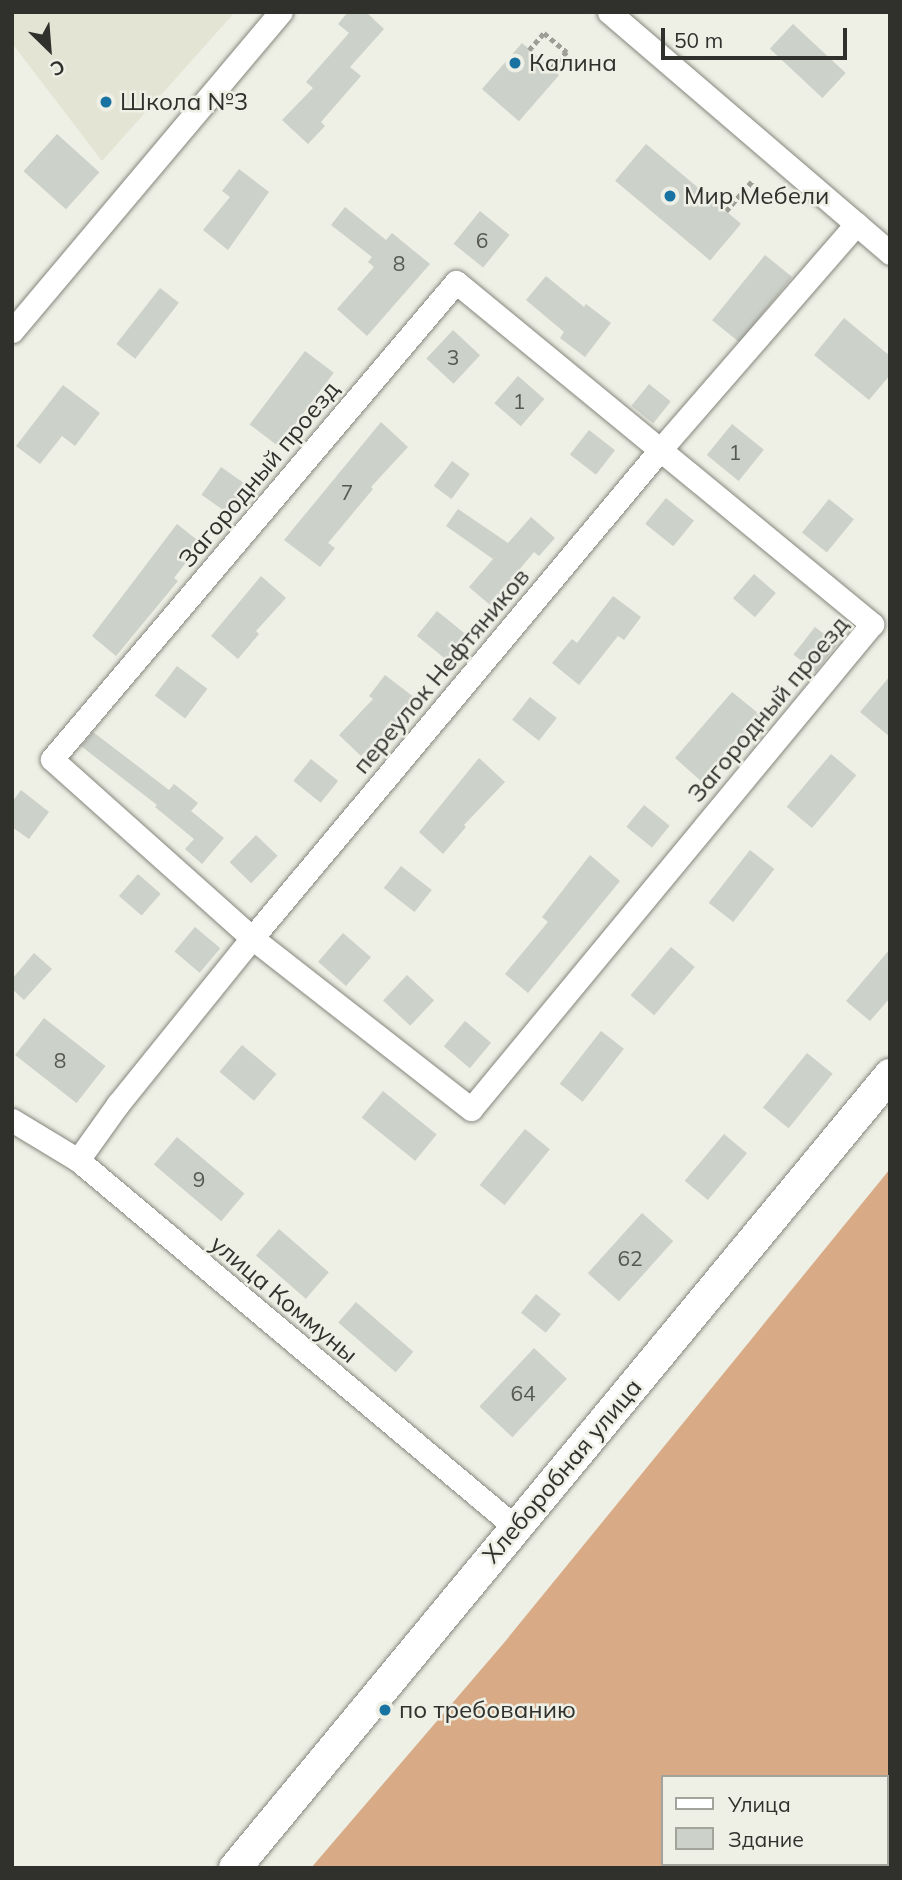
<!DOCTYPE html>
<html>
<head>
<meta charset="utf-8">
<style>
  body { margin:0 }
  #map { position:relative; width:902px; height:1880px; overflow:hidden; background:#eeefe5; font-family:Mulish,sans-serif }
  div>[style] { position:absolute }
  .built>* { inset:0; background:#e3e4d4 }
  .forest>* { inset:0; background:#d8ab86 }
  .building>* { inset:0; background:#ccd1c9; transform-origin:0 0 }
  .path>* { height:4.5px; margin-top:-2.25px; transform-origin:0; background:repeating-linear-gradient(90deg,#9e9e97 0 5px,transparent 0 8.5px) }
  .roads { filter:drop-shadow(0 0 2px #85867d) drop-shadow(0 0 2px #85867d) }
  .street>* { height:23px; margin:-11.5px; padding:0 11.5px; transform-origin:11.5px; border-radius:11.5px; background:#fff }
  .secondary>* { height:32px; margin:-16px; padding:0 16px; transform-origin:16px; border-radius:16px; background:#fff }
  .dots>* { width:19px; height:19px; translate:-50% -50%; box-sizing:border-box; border:4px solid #eeefe5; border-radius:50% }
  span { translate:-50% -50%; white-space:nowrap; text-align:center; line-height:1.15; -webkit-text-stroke:5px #eeefe5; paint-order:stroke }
  .number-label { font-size:21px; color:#575854 }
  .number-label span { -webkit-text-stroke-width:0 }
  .poi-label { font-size:24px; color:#30302d }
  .left { translate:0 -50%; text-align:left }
  .street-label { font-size:24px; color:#30302d }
  .frame { position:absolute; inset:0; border:14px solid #30302d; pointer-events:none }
  .legend { position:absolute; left:661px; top:1775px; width:228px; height:91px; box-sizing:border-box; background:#eeefe5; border:2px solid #a2a39b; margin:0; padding:9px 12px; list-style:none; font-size:21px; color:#30302d }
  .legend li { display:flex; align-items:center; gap:14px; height:35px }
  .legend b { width:35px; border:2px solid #a2a39b }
  .north { position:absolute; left:14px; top:14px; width:70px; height:70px; -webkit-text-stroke:5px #eeefe5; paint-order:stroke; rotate:155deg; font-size:19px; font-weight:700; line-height:28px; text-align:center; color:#30302d }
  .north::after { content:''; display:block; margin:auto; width:24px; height:32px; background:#30302d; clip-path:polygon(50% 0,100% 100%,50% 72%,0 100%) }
  .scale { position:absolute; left:661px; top:28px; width:186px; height:32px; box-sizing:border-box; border:4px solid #30302d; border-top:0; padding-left:9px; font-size:21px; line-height:24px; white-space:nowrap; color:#30302d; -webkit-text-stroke:5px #eeefe5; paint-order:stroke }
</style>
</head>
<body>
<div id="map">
  <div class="built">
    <div style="clip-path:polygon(12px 12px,235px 12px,102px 161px,12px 43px)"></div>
  </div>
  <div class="forest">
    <div style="clip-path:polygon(evenodd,890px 1169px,890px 1868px,311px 1868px,503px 1644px,890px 1169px,662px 1777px,886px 1777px,886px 1864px,662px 1864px,662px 1777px)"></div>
  </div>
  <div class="building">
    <div style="clip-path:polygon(348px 12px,366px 12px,384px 29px,350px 67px,361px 76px,321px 122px,325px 126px,308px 144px,282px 120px,313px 88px,306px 82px,349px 33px,338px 24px)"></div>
    <div style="left:793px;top:24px;width:72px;height:34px;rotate:43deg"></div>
    <div style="left:522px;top:43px;width:49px;height:61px;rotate:41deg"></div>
    <div style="left:57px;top:134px;width:57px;height:50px;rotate:42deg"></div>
    <div style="left:646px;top:144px;width:124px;height:48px;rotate:40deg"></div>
    <div style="clip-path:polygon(239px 169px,269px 192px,228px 250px,203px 230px,230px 197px,222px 191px)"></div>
    <div style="clip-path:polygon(345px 207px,386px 240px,392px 233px,430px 264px,367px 336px,337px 309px,374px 267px,368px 262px,372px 257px,331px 225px)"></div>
    <div style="left:480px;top:211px;width:38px;height:42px;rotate:39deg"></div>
    <div style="left:765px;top:255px;width:35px;height:84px;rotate:39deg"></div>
    <div style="clip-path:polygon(546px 276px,584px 307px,586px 304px,611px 323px,585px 357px,560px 338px,564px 332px,526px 300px)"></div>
    <div style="left:160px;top:288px;width:24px;height:71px;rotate:38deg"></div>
    <div style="clip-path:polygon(844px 318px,890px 356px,890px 375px,869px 400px,814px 355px)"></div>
    <div style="left:453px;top:330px;width:37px;height:39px;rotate:43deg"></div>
    <div style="left:305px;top:351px;width:36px;height:92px;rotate:37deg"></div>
    <div style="left:518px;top:376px;width:35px;height:36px;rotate:41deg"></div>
    <div style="left:649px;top:384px;width:28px;height:28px;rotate:39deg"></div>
    <div style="clip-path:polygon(63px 385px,100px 413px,75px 446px,62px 436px,40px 464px,16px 446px)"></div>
    <div style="clip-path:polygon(381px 422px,408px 447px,371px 487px,373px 489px,328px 543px,335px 548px,320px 567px,284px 540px)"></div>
    <div style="left:732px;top:424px;width:41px;height:40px;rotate:39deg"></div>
    <div style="left:589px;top:430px;width:33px;height:31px;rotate:38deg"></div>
    <div style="left:452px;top:461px;width:22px;height:31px;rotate:36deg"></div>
    <div style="left:221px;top:467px;width:33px;height:34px;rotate:35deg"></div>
    <div style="left:666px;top:498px;width:36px;height:33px;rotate:39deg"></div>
    <div style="left:829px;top:499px;width:32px;height:43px;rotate:39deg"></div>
    <div style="clip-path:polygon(458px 509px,508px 543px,531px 517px,555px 538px,539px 556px,534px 552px,490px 605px,469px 587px,493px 559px,446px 526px)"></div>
    <div style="clip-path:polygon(177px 524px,201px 543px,174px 578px,178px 581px,116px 656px,92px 636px)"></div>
    <div style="left:754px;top:574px;width:29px;height:32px;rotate:41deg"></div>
    <div style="clip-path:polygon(261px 576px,286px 598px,256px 631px,259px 634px,238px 659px,211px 636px)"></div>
    <div style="clip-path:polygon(613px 596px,641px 617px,624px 640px,618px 636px,579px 685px,552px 663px,572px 639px,577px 643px)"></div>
    <div style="left:437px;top:611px;width:38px;height:32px;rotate:39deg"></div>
    <div style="left:815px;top:627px;width:28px;height:35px;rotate:38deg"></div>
    <div style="left:177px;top:666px;width:38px;height:37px;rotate:37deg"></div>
    <div style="clip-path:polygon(385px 675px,415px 698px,399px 719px,361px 756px,339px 735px,373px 699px,369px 696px)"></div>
    <div style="clip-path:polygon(890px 676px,890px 737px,860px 712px)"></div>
    <div style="clip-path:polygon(732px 692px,763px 717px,742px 742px,737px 738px,701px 781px,675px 758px)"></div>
    <div style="left:530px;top:697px;width:34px;height:29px;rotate:38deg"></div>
    <div style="clip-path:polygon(93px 732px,169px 790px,174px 784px,198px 803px,191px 811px,224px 838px,202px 864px,185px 849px,194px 839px,155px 807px,157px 805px,81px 746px)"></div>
    <div style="left:831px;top:754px;width:33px;height:69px;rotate:40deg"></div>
    <div style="clip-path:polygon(479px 758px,505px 782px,464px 825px,466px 827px,443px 854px,419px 832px)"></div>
    <div style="left:311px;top:759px;width:35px;height:28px;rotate:39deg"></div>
    <div style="clip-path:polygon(21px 790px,49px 812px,29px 839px,12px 827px,12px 802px)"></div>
    <div style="left:644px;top:805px;width:33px;height:28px;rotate:39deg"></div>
    <div style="left:256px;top:835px;width:30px;height:38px;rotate:44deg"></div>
    <div style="left:750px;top:850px;width:31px;height:67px;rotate:38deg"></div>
    <div style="clip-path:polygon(590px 855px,620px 881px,528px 993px,505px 974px,548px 922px,542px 917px)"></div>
    <div style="left:401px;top:866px;width:39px;height:28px;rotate:38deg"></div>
    <div style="left:138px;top:874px;width:30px;height:29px;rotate:41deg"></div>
    <div style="left:195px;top:927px;width:33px;height:32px;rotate:40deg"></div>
    <div style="left:343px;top:933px;width:37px;height:38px;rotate:41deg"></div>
    <div style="left:671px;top:947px;width:31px;height:63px;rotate:40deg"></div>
    <div style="clip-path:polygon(890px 949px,890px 998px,870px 1021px,846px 1001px)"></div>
    <div style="clip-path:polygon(34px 953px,52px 969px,24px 1000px,12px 989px,12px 979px)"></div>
    <div style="left:407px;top:975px;width:37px;height:35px;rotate:43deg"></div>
    <div style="left:44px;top:1018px;width:78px;height:47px;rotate:38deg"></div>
    <div style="left:465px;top:1021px;width:34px;height:33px;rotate:40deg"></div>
    <div style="left:601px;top:1031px;width:29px;height:67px;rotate:38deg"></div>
    <div style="left:242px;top:1045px;width:45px;height:35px;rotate:40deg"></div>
    <div style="left:807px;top:1053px;width:33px;height:70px;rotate:39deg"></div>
    <div style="left:383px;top:1091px;width:69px;height:34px;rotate:39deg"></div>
    <div style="left:525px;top:1129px;width:32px;height:72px;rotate:39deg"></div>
    <div style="left:724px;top:1134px;width:30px;height:61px;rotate:40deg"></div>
    <div style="left:177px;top:1137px;width:88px;height:36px;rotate:40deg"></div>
    <div style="left:642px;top:1213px;width:42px;height:81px;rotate:42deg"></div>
    <div style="left:279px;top:1229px;width:66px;height:35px;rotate:41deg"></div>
    <div style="left:536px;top:1294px;width:32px;height:24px;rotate:39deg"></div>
    <div style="left:356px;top:1302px;width:76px;height:27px;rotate:41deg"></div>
    <div style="left:534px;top:1348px;width:45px;height:80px;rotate:43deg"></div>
  </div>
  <div class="path">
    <div style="left:529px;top:50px;width:23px;rotate:-49deg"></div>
    <div style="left:544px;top:33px;width:30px;rotate:40deg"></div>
    <div style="left:567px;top:52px;width:23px;rotate:133deg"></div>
    <div style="left:726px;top:211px;width:41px;rotate:-48.9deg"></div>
  </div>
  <div class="roads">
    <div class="street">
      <div style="left:609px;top:12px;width:370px;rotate:40.6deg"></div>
      <div style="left:456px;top:282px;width:539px;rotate:39.42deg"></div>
      <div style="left:872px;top:624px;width:629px;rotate:129.58deg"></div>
      <div style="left:471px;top:1109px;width:278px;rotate:-142deg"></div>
      <div style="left:252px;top:938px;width:268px;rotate:-138.2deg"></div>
      <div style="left:52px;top:759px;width:625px;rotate:-49.74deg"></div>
      <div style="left:12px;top:331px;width:417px;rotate:-49.9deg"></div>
      <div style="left:12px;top:1120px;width:77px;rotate:31.2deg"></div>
      <div style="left:78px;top:1160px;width:571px;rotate:40.02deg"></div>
      <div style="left:78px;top:1160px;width:69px;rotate:-54.5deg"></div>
      <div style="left:118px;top:1104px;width:213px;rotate:-51.1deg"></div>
      <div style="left:252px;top:938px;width:635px;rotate:-50.11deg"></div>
      <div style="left:659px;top:451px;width:301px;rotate:-49deg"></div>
    </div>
    <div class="secondary">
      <div style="left:235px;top:1868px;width:1029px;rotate:-50.44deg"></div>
    </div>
  </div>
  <div class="dots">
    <div style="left:515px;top:63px;background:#1973a2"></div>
    <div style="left:106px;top:102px;background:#1973a2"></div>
    <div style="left:670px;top:196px;background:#1973a2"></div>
    <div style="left:385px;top:1710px;background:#1973a2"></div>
  </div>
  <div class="number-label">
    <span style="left:482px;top:240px">6</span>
    <span style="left:399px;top:263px">8</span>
    <span style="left:453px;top:357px">3</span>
    <span style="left:519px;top:401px">1</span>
    <span style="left:735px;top:452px">1</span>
    <span style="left:347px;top:492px">7</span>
    <span style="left:60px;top:1060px">8</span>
    <span style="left:199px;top:1179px">9</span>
    <span style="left:630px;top:1258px">62</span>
    <span style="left:523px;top:1393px">64</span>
  </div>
  <div class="poi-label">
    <span class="left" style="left:529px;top:63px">Калина</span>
    <span class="left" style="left:120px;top:102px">Школа №3</span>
    <span class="left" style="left:684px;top:196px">Мир Мебели</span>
    <span class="left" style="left:399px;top:1710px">по требованию</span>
  </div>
  <div class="street-label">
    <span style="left:259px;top:474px;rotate:-50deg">Загородный проезд</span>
    <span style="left:441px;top:671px;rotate:-50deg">переулок Нефтяников</span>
    <span style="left:768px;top:709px;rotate:-50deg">Загородный проезд</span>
    <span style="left:284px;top:1299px;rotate:40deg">улица Коммуны</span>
    <span style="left:562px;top:1471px;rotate:-50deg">Хлеборобная улица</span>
  </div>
  <div class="frame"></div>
  <ul class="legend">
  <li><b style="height:9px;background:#fff"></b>Улица</li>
  <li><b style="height:19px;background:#ccd1c9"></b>Здание</li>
  </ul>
  <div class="north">С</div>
  <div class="scale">50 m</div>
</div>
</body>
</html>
